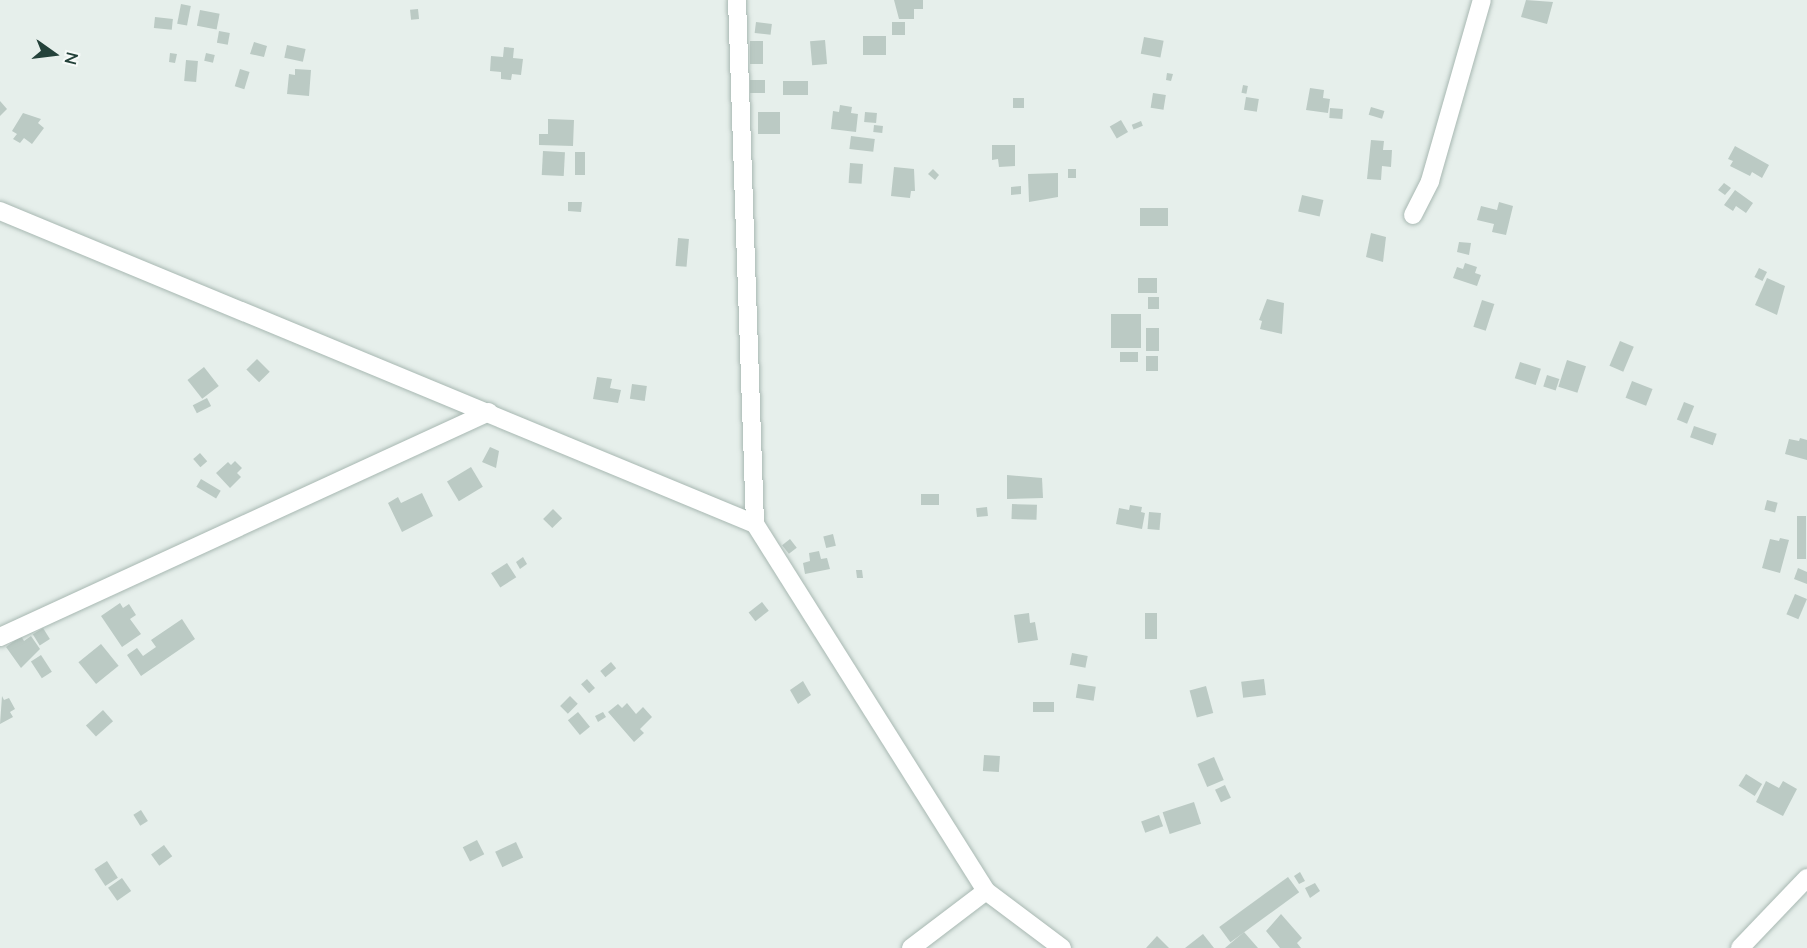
<!DOCTYPE html>
<html>
<head>
<meta charset="utf-8">
<style>
  body { margin:0 }
  #map { position:relative; width:1807px; height:948px; overflow:hidden; background:#e6efeb; font-family:Lato,sans-serif }
  div>[style] { position:absolute }
  .building>* { inset:0; background:#bbcac4; transform-origin:0 0 }
  .roads { filter:drop-shadow(0 0 2px #a8b8b2) drop-shadow(0 0 2px #a8b8b2) }
  .minor>* { height:18px; margin:-9px; padding:0 9px; transform-origin:9px; border-radius:9px; background:#fff }
  span { translate:-50% -50%; white-space:nowrap; text-align:center; line-height:1.15; -webkit-text-stroke:5px #f7fbf9; paint-order:stroke }
  .north { position:absolute; left:24px; top:24px; width:60px; height:60px; -webkit-text-stroke:4px #f7fbf9; paint-order:stroke; rotate:104deg; font-size:16px; font-weight:700; line-height:24px; text-align:center; color:#24423a }
  .north::after { content:''; display:block; margin:auto; width:21px; height:27px; background:#24423a; clip-path:polygon(50% 0,100% 100%,50% 72%,0 100%) }
</style>
</head>
<body>
<div id="map">
  <div class="building">
    <div style="clip-path:polygon(894px 0,923px 0,923px 9px,914px 9px,914px 19px,899px 19px)"></div>
    <div style="clip-path:polygon(1526px 0,1553px 2px,1547px 24px,1521px 17px)"></div>
    <div style="left:181px;top:4px;width:10px;height:20px;rotate:11deg"></div>
    <div style="left:418px;top:9px;width:10px;height:8px;rotate:84deg"></div>
    <div style="left:200px;top:10px;width:20px;height:16px;rotate:11deg"></div>
    <div style="left:155px;top:17px;width:18px;height:11px;rotate:6deg"></div>
    <div style="left:756px;top:22px;width:16px;height:11px;rotate:7deg"></div>
    <div style="left:892px;top:22px;width:13px;height:13px"></div>
    <div style="left:219px;top:31px;width:11px;height:12px;rotate:10deg"></div>
    <div style="left:863px;top:36px;width:23px;height:19px"></div>
    <div style="left:1144px;top:37px;width:20px;height:17px;rotate:11deg"></div>
    <div style="left:825px;top:40px;width:24px;height:15px;rotate:85deg"></div>
    <div style="left:750px;top:41px;width:13px;height:23px"></div>
    <div style="clip-path:polygon(254px 42px,267px 46px,264px 57px,250px 54px)"></div>
    <div style="left:287px;top:45px;width:19px;height:13px;rotate:12deg"></div>
    <div style="clip-path:polygon(504px 47px,514px 48px,513px 58px,523px 59px,521px 75px,512px 74px,511px 80px,501px 79px,501px 72px,490px 71px,491px 56px,503px 57px)"></div>
    <div style="clip-path:polygon(170px 53px,177px 54px,175px 63px,169px 62px)"></div>
    <div style="left:206px;top:53px;width:9px;height:8px;rotate:13deg"></div>
    <div style="left:186px;top:60px;width:12px;height:21px;rotate:5deg"></div>
    <div style="left:240px;top:69px;width:10px;height:18px;rotate:17deg"></div>
    <div style="clip-path:polygon(295px 69px,311px 70px,309px 96px,287px 94px,289px 74px,295px 75px)"></div>
    <div style="clip-path:polygon(1167px 73px,1173px 74px,1171px 81px,1166px 80px)"></div>
    <div style="left:750px;top:80px;width:15px;height:13px"></div>
    <div style="left:783px;top:81px;width:25px;height:14px"></div>
    <div style="left:1243px;top:85px;width:5px;height:8px;rotate:11deg"></div>
    <div style="clip-path:polygon(1310px 88px,1324px 90px,1323px 98px,1330px 99px,1328px 113px,1306px 110px)"></div>
    <div style="left:1153px;top:93px;width:13px;height:15px;rotate:9deg"></div>
    <div style="left:1246px;top:97px;width:13px;height:13px;rotate:9deg"></div>
    <div style="left:1013px;top:98px;width:11px;height:10px"></div>
    <div style="clip-path:polygon(0 101px,7px 109px,0 116px)"></div>
    <div style="clip-path:polygon(840px 105px,852px 107px,851px 113px,858px 114px,856px 132px,831px 129px,833px 111px,839px 112px)"></div>
    <div style="left:1371px;top:107px;width:14px;height:8px;rotate:17deg"></div>
    <div style="left:1330px;top:108px;width:13px;height:10px;rotate:4deg"></div>
    <div style="left:758px;top:112px;width:22px;height:22px"></div>
    <div style="left:865px;top:112px;width:12px;height:10px;rotate:5deg"></div>
    <div style="clip-path:polygon(23px 113px,41px 119px,38px 123px,44px 128px,32px 144px,24px 138px,20px 143px,13px 139px,17px 134px,12px 131px)"></div>
    <div style="clip-path:polygon(548px 119px,574px 120px,573px 146px,539px 145px,539px 134px,548px 134px)"></div>
    <div style="left:1121px;top:120px;width:14px;height:13px;rotate:60deg"></div>
    <div style="left:1141px;top:121px;width:5px;height:10px;rotate:68deg"></div>
    <div style="left:874px;top:125px;width:9px;height:7px;rotate:6deg"></div>
    <div style="left:851px;top:136px;width:24px;height:13px;rotate:7deg"></div>
    <div style="clip-path:polygon(1371px 140px,1384px 141px,1383px 150px,1392px 150px,1391px 167px,1382px 166px,1381px 180px,1367px 179px)"></div>
    <div style="clip-path:polygon(992px 145px,1015px 145px,1015px 166px,999px 167px,998px 159px,992px 160px)"></div>
    <div style="clip-path:polygon(1735px 146px,1769px 165px,1762px 178px,1752px 172px,1750px 176px,1730px 166px,1733px 161px,1728px 159px)"></div>
    <div style="left:543px;top:151px;width:22px;height:24px;rotate:3deg"></div>
    <div style="left:575px;top:152px;width:10px;height:23px"></div>
    <div style="left:850px;top:163px;width:13px;height:20px;rotate:4deg"></div>
    <div style="clip-path:polygon(894px 167px,914px 169px,915px 191px,911px 191px,910px 198px,891px 196px)"></div>
    <div style="clip-path:polygon(933px 169px,939px 175px,935px 180px,928px 174px)"></div>
    <div style="left:1068px;top:169px;width:8px;height:9px"></div>
    <div style="clip-path:polygon(1058px 173px,1058px 197px,1029px 202px,1028px 174px)"></div>
    <div style="clip-path:polygon(1724px 183px,1731px 188px,1725px 195px,1718px 190px)"></div>
    <div style="clip-path:polygon(1021px 186px,1021px 194px,1011px 195px,1011px 187px)"></div>
    <div style="clip-path:polygon(1735px 190px,1753px 203px,1746px 213px,1736px 206px,1733px 211px,1724px 205px)"></div>
    <div style="left:1302px;top:195px;width:22px;height:17px;rotate:13deg"></div>
    <div style="clip-path:polygon(568px 202px,582px 202px,581px 212px,568px 211px)"></div>
    <div style="clip-path:polygon(1499px 202px,1513px 206px,1506px 235px,1492px 232px,1494px 224px,1477px 220px,1481px 206px,1497px 210px)"></div>
    <div style="left:1168px;top:208px;width:18px;height:28px;rotate:90deg"></div>
    <div style="clip-path:polygon(1371px 233px,1386px 237px,1383px 262px,1366px 257px)"></div>
    <div style="left:678px;top:238px;width:11px;height:28px;rotate:5deg"></div>
    <div style="clip-path:polygon(1459px 242px,1471px 243px,1469px 255px,1457px 252px)"></div>
    <div style="clip-path:polygon(1465px 263px,1477px 267px,1475px 273px,1481px 275px,1477px 286px,1453px 278px,1457px 267px,1463px 269px)"></div>
    <div style="left:1759px;top:268px;width:9px;height:10px;rotate:27deg"></div>
    <div style="left:1138px;top:278px;width:19px;height:15px"></div>
    <div style="clip-path:polygon(1767px 278px,1785px 286px,1777px 315px,1755px 305px)"></div>
    <div style="left:1148px;top:297px;width:11px;height:12px"></div>
    <div style="clip-path:polygon(1267px 299px,1284px 303px,1282px 334px,1260px 329px,1262px 321px,1259px 320px)"></div>
    <div style="left:1482px;top:300px;width:13px;height:28px;rotate:18deg"></div>
    <div style="left:1111px;top:314px;width:30px;height:34px"></div>
    <div style="left:1146px;top:328px;width:13px;height:23px"></div>
    <div style="left:1620px;top:341px;width:15px;height:27px;rotate:23deg"></div>
    <div style="left:1138px;top:352px;width:10px;height:18px;rotate:90deg"></div>
    <div style="left:1158px;top:356px;width:15px;height:12px;rotate:90deg"></div>
    <div style="left:257px;top:359px;width:18px;height:15px;rotate:45deg"></div>
    <div style="left:1567px;top:360px;width:20px;height:28px;rotate:18deg"></div>
    <div style="left:1520px;top:362px;width:22px;height:17px;rotate:18deg"></div>
    <div style="left:204px;top:367px;width:24px;height:21px;rotate:52deg"></div>
    <div style="left:1547px;top:375px;width:13px;height:12px;rotate:18deg"></div>
    <div style="clip-path:polygon(597px 377px,612px 379px,610px 388px,621px 390px,618px 403px,593px 399px)"></div>
    <div style="left:1632px;top:381px;width:22px;height:18px;rotate:21deg"></div>
    <div style="left:632px;top:384px;width:15px;height:15px;rotate:8deg"></div>
    <div style="left:207px;top:398px;width:9px;height:16px;rotate:63deg"></div>
    <div style="left:1684px;top:402px;width:11px;height:19px;rotate:22deg"></div>
    <div style="left:1694px;top:426px;width:24px;height:12px;rotate:19deg"></div>
    <div style="clip-path:polygon(1800px 438px,1807px 440px,1807px 460px,1785px 454px,1789px 439px,1799px 441px)"></div>
    <div style="clip-path:polygon(490px 447px,499px 451px,496px 468px,482px 462px)"></div>
    <div style="left:200px;top:453px;width:11px;height:9px;rotate:49deg"></div>
    <div style="clip-path:polygon(235px 461px,242px 468px,237px 473px,241px 477px,230px 488px,216px 473px,228px 462px,231px 465px)"></div>
    <div style="left:471px;top:467px;width:23px;height:28px;rotate:59deg"></div>
    <div style="clip-path:polygon(1007px 475px,1042px 478px,1043px 498px,1007px 499px)"></div>
    <div style="left:201px;top:479px;width:23px;height:9px;rotate:31deg"></div>
    <div style="clip-path:polygon(422px 493px,433px 516px,402px 532px,388px 503px,398px 497px,401px 503px)"></div>
    <div style="left:921px;top:494px;width:18px;height:11px"></div>
    <div style="left:1767px;top:500px;width:11px;height:10px;rotate:15deg"></div>
    <div style="left:1012px;top:504px;width:25px;height:15px;rotate:2deg"></div>
    <div style="clip-path:polygon(1130px 505px,1142px 507px,1141px 512px,1145px 513px,1142px 529px,1116px 524px,1119px 508px,1129px 510px)"></div>
    <div style="left:987px;top:507px;width:9px;height:11px;rotate:84deg"></div>
    <div style="left:553px;top:509px;width:13px;height:14px;rotate:45deg"></div>
    <div style="left:1149px;top:512px;width:12px;height:17px;rotate:5deg"></div>
    <div style="left:1797px;top:516px;width:9px;height:43px"></div>
    <div style="left:833px;top:534px;width:12px;height:10px;rotate:76deg"></div>
    <div style="clip-path:polygon(1780px 538px,1789px 540px,1780px 573px,1762px 568px,1770px 539px,1779px 541px)"></div>
    <div style="left:790px;top:539px;width:11px;height:10px;rotate:52deg"></div>
    <div style="clip-path:polygon(819px 551px,821px 559px,827px 558px,830px 569px,805px 574px,803px 563px,810px 561px,809px 553px)"></div>
    <div style="clip-path:polygon(523px 557px,527px 564px,520px 569px,516px 562px)"></div>
    <div style="left:507px;top:563px;width:17px;height:19px;rotate:57deg"></div>
    <div style="clip-path:polygon(1798px 568px,1807px 572px,1807px 584px,1794px 579px)"></div>
    <div style="clip-path:polygon(856px 570px,862px 570px,863px 578px,857px 578px)"></div>
    <div style="left:1795px;top:594px;width:13px;height:22px;rotate:23deg"></div>
    <div style="left:762px;top:602px;width:11px;height:17px;rotate:52deg"></div>
    <div style="clip-path:polygon(120px 603px,123px 608px,129px 604px,136px 615px,130px 619px,141px 634px,122px 647px,101px 616px)"></div>
    <div style="clip-path:polygon(1029px 613px,1030px 623px,1035px 622px,1038px 640px,1018px 643px,1014px 615px)"></div>
    <div style="left:1145px;top:613px;width:12px;height:26px"></div>
    <div style="clip-path:polygon(182px 619px,195px 639px,141px 676px,127px 655px,137px 648px,143px 656px,156px 647px,151px 640px)"></div>
    <div style="left:43px;top:628px;width:13px;height:12px;rotate:58deg"></div>
    <div style="clip-path:polygon(21px 636px,24px 641px,31px 636px,40px 649px,21px 668px,6px 647px)"></div>
    <div style="left:101px;top:644px;width:28px;height:29px;rotate:51deg"></div>
    <div style="left:1072px;top:653px;width:16px;height:12px;rotate:11deg"></div>
    <div style="left:41px;top:655px;width:20px;height:12px;rotate:57deg"></div>
    <div style="left:611px;top:662px;width:8px;height:14px;rotate:50deg"></div>
    <div style="left:587px;top:679px;width:12px;height:8px;rotate:48deg"></div>
    <div style="left:1264px;top:679px;width:16px;height:23px;rotate:83deg"></div>
    <div style="clip-path:polygon(803px 681px,811px 695px,798px 704px,790px 690px)"></div>
    <div style="left:1078px;top:684px;width:18px;height:14px;rotate:9deg"></div>
    <div style="left:1206px;top:686px;width:28px;height:17px;rotate:75deg"></div>
    <div style="clip-path:polygon(2px 696px,4px 700px,9px 698px,15px 709px,10px 712px,13px 717px,0 724px)"></div>
    <div style="left:570px;top:696px;width:11px;height:14px;rotate:45deg"></div>
    <div style="left:1033px;top:702px;width:21px;height:10px"></div>
    <div style="clip-path:polygon(627px 703px,636px 714px,643px 707px,652px 717px,640px 729px,644px 733px,634px 742px,608px 712px,618px 704px,622px 708px)"></div>
    <div style="left:103px;top:710px;width:15px;height:23px;rotate:48deg"></div>
    <div style="left:578px;top:712px;width:19px;height:13px;rotate:51deg"></div>
    <div style="clip-path:polygon(603px 712px,606px 717px,598px 722px,595px 716px)"></div>
    <div style="left:984px;top:755px;width:16px;height:16px;rotate:4deg"></div>
    <div style="left:1214px;top:757px;width:25px;height:18px;rotate:67deg"></div>
    <div style="left:1746px;top:774px;width:19px;height:14px;rotate:32deg"></div>
    <div style="clip-path:polygon(1766px 781px,1779px 788px,1783px 781px,1797px 789px,1783px 816px,1756px 802px)"></div>
    <div style="left:1225px;top:785px;width:14px;height:11px;rotate:65deg"></div>
    <div style="left:1194px;top:802px;width:23px;height:33px;rotate:72deg"></div>
    <div style="left:141px;top:810px;width:13px;height:9px;rotate:58deg"></div>
    <div style="left:1159px;top:815px;width:12px;height:19px;rotate:70deg"></div>
    <div style="left:477px;top:840px;width:16px;height:16px;rotate:63deg"></div>
    <div style="left:516px;top:842px;width:17px;height:23px;rotate:65deg"></div>
    <div style="left:164px;top:845px;width:14px;height:16px;rotate:54deg"></div>
    <div style="left:107px;top:861px;width:20px;height:15px;rotate:57deg"></div>
    <div style="clip-path:polygon(1300px 872px,1305px 881px,1299px 884px,1294px 876px)"></div>
    <div style="left:1288px;top:877px;width:19px;height:85px;rotate:54deg"></div>
    <div style="left:122px;top:878px;width:16px;height:17px;rotate:55deg"></div>
    <div style="clip-path:polygon(1315px 883px,1320px 891px,1310px 898px,1305px 888px)"></div>
    <div style="clip-path:polygon(1281px 914px,1302px 938px,1297px 943px,1301px 948px,1280px 948px,1266px 931px)"></div>
    <div style="clip-path:polygon(1244px 932px,1258px 948px,1225px 948px)"></div>
    <div style="clip-path:polygon(1203px 934px,1214px 948px,1185px 948px)"></div>
    <div style="clip-path:polygon(1157px 936px,1169px 948px,1146px 948px)"></div>
  </div>
  <div class="roads">
    <div class="minor">
      <div style="left:737px;top:0;width:524px;rotate:88.03deg"></div>
      <div style="left:0;top:211px;width:817px;rotate:22.52deg"></div>
      <div style="left:755px;top:524px;width:434px;rotate:57.8deg"></div>
      <div style="left:986px;top:891px;width:95px;rotate:36.9deg"></div>
      <div style="left:1413px;top:215px;width:38px;rotate:-63deg"></div>
      <div style="left:1430px;top:181px;width:188px;rotate:-74deg"></div>
      <div style="left:0;top:637px;width:538px;rotate:-24.71deg"></div>
      <div style="left:911px;top:948px;width:94px;rotate:-37.2deg"></div>
      <div style="left:1740px;top:948px;width:97px;rotate:-46.3deg"></div>
    </div>
  </div>
  <div class="north">N</div>
</div>
</body>
</html>
